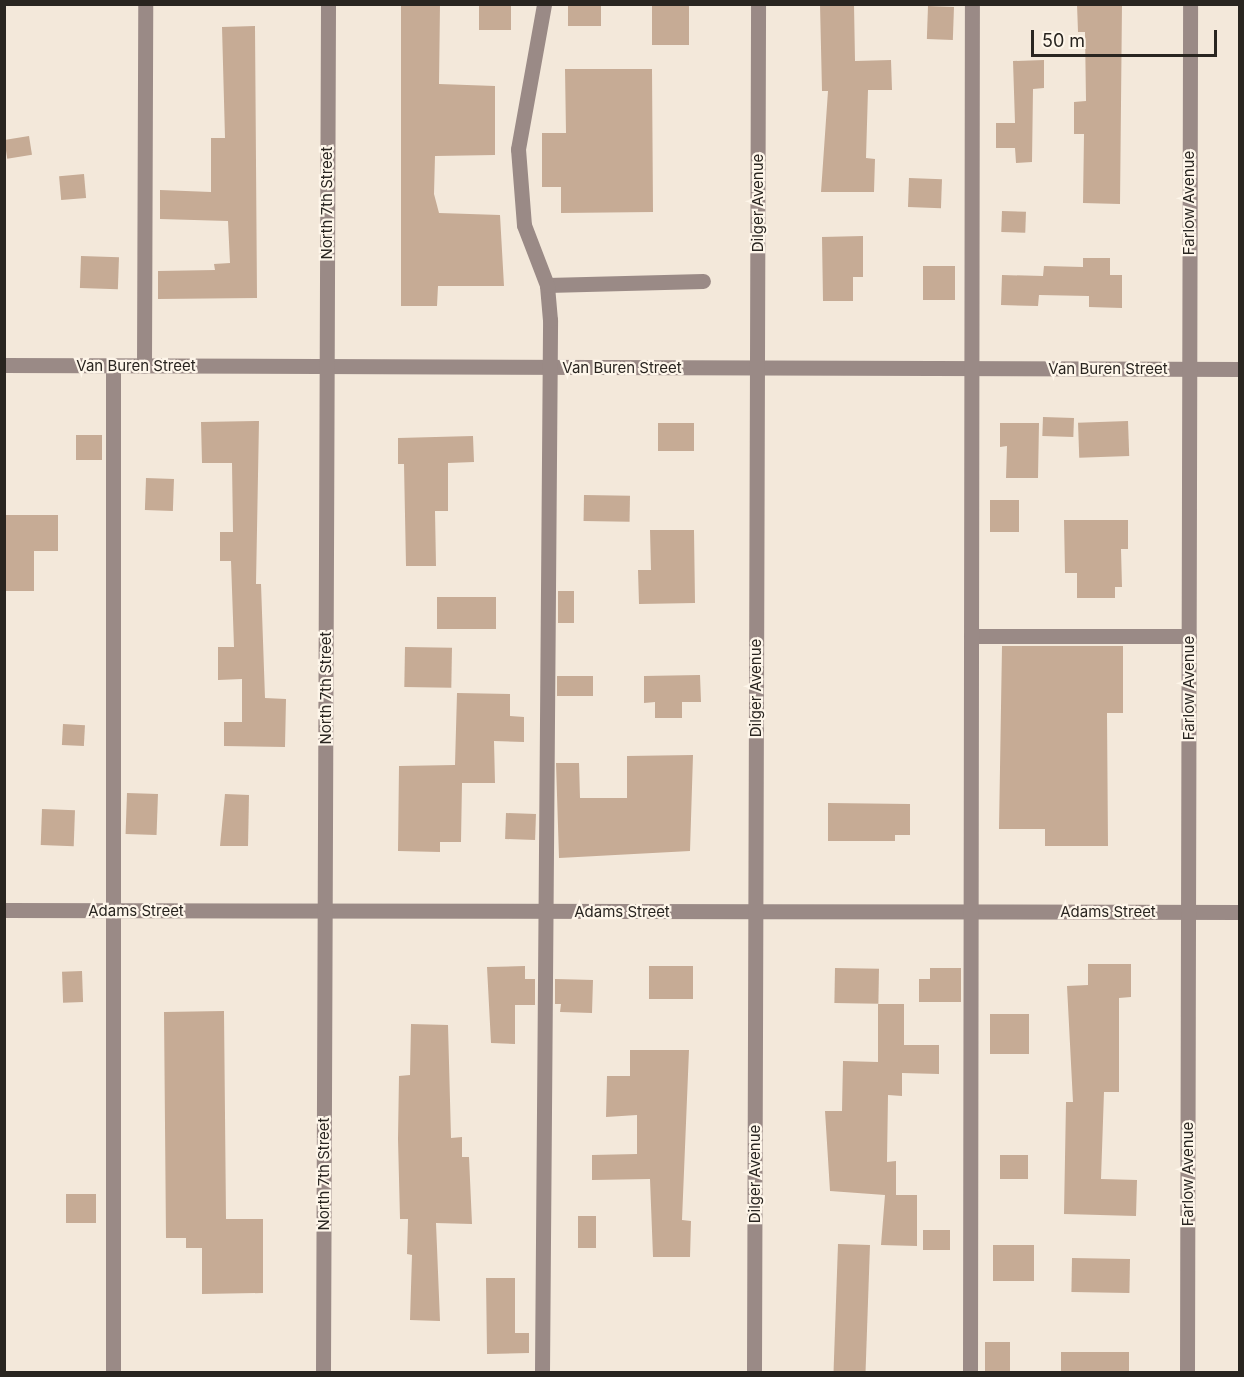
<!DOCTYPE html>
<html>
<head>
<meta charset="utf-8">
<style>
  body { margin:0 }
  #map { position:relative; width:1244px; height:1377px; overflow:hidden; background:#f3e8da; font-family:Inter,sans-serif }
  div>[style] { position:absolute }
  .building>* { inset:0; background:#c6ab95; transform-origin:0 0 }
  .minor>* { height:15px; margin:-7.5px; padding:0 7.5px; transform-origin:7.5px; border-radius:7.5px; background:#9a8a86 }
  span { translate:-50% -50%; white-space:nowrap; text-align:center; line-height:1.15; -webkit-text-stroke:4.5px #fef6ea; paint-order:stroke }
  .street-label { font-size:15px; color:#292520 }
  .frame { position:absolute; inset:0; border:6px solid #292520; pointer-events:none }
  .scale { position:absolute; left:1031px; top:30px; width:186px; height:27px; box-sizing:border-box; border:3px solid #292520; border-top:0; padding-left:8px; font-size:18px; line-height:21px; white-space:nowrap; color:#292520; -webkit-text-stroke:4px #fef6ea; paint-order:stroke }
</style>
</head>
<body>
<div id="map">
  <div class="building">
    <div style="clip-path:polygon(401px 4px,440px 4px,439px 84px,495px 86px,495px 155px,435px 156px,434px 194px,439px 213px,500px 215px,504px 286px,438px 286px,437px 306px,401px 306px)"></div>
    <div style="left:479px;top:4px;width:32px;height:26px"></div>
    <div style="left:568px;top:4px;width:33px;height:22px"></div>
    <div style="left:652px;top:4px;width:37px;height:41px"></div>
    <div style="clip-path:polygon(820px 4px,854px 4px,855px 61px,891px 60px,892px 90px,868px 90px,866px 158px,875px 159px,874px 192px,821px 192px,828px 91px,822px 91px)"></div>
    <div style="clip-path:polygon(1077px 4px,1122px 4px,1120px 204px,1083px 203px,1084px 134px,1074px 134px,1074px 102px,1086px 101px,1085px 32px,1078px 32px)"></div>
    <div style="left:928px;top:6px;width:26px;height:33px;rotate:2deg"></div>
    <div style="clip-path:polygon(255px 26px,257px 298px,158px 299px,158px 271px,215px 270px,214px 264px,230px 263px,228px 221px,160px 219px,160px 190px,211px 192px,211px 138px,225px 138px,222px 27px)"></div>
    <div style="clip-path:polygon(1044px 60px,1044px 88px,1033px 89px,1032px 162px,1016px 163px,1015px 148px,996px 148px,996px 123px,1015px 123px,1013px 61px)"></div>
    <div style="clip-path:polygon(565px 69px,652px 69px,653px 212px,561px 213px,561px 187px,542px 187px,542px 133px,566px 133px)"></div>
    <div style="left:29px;top:136px;width:19px;height:25px;rotate:81deg"></div>
    <div style="left:84px;top:174px;width:24px;height:25px;rotate:85deg"></div>
    <div style="left:909px;top:178px;width:33px;height:29px;rotate:2deg"></div>
    <div style="left:1002px;top:211px;width:24px;height:21px;rotate:2deg"></div>
    <div style="clip-path:polygon(863px 236px,863px 277px,853px 277px,853px 301px,823px 301px,822px 237px)"></div>
    <div style="left:81px;top:256px;width:38px;height:32px;rotate:2deg"></div>
    <div style="clip-path:polygon(1083px 258px,1110px 258px,1110px 275px,1122px 275px,1122px 308px,1089px 307px,1089px 296px,1039px 295px,1038px 306px,1001px 305px,1002px 275px,1043px 276px,1044px 266px,1083px 267px)"></div>
    <div style="left:955px;top:266px;width:34px;height:32px;rotate:90deg"></div>
    <div style="left:1043px;top:417px;width:31px;height:19px;rotate:2deg"></div>
    <div style="clip-path:polygon(259px 421px,256px 584px,261px 584px,265px 698px,286px 699px,285px 747px,224px 746px,224px 722px,242px 722px,242px 679px,218px 680px,218px 647px,234px 647px,231px 561px,220px 561px,220px 532px,233px 532px,232px 463px,202px 463px,201px 422px)"></div>
    <div style="left:1128px;top:421px;width:35px;height:50px;rotate:88deg"></div>
    <div style="left:658px;top:423px;width:36px;height:28px"></div>
    <div style="clip-path:polygon(1000px 423px,1039px 423px,1038px 478px,1006px 478px,1007px 446px,1000px 447px)"></div>
    <div style="left:76px;top:435px;width:26px;height:25px"></div>
    <div style="clip-path:polygon(473px 436px,474px 462px,448px 463px,448px 511px,435px 511px,436px 566px,406px 566px,404px 464px,398px 464px,398px 438px)"></div>
    <div style="left:146px;top:478px;width:28px;height:32px;rotate:2deg"></div>
    <div style="left:584px;top:495px;width:46px;height:26px;rotate:1deg"></div>
    <div style="left:990px;top:500px;width:29px;height:32px"></div>
    <div style="clip-path:polygon(4px 515px,58px 515px,58px 551px,34px 551px,34px 591px,4px 591px)"></div>
    <div style="clip-path:polygon(1064px 520px,1128px 520px,1128px 549px,1121px 549px,1122px 587px,1115px 587px,1115px 598px,1077px 598px,1077px 573px,1065px 573px)"></div>
    <div style="clip-path:polygon(650px 530px,694px 530px,695px 603px,639px 604px,638px 570px,651px 570px)"></div>
    <div style="left:558px;top:591px;width:16px;height:32px"></div>
    <div style="left:437px;top:597px;width:59px;height:32px"></div>
    <div style="clip-path:polygon(1002px 646px,1123px 646px,1123px 713px,1107px 713px,1108px 846px,1045px 846px,1045px 829px,999px 829px)"></div>
    <div style="left:405px;top:647px;width:47px;height:40px;rotate:1deg"></div>
    <div style="clip-path:polygon(700px 675px,701px 702px,682px 702px,682px 718px,655px 718px,655px 702px,644px 703px,644px 676px)"></div>
    <div style="left:557px;top:676px;width:36px;height:20px"></div>
    <div style="clip-path:polygon(457px 693px,510px 694px,510px 716px,524px 717px,524px 742px,494px 741px,495px 783px,462px 783px,461px 842px,440px 842px,440px 852px,398px 851px,399px 766px,455px 765px)"></div>
    <div style="left:63px;top:724px;width:22px;height:21px;rotate:3deg"></div>
    <div style="clip-path:polygon(693px 755px,690px 851px,559px 858px,556px 763px,579px 763px,580px 798px,627px 798px,627px 756px)"></div>
    <div style="left:127px;top:793px;width:31px;height:41px;rotate:2deg"></div>
    <div style="clip-path:polygon(225px 794px,249px 795px,248px 846px,220px 846px)"></div>
    <div style="clip-path:polygon(828px 803px,910px 804px,910px 835px,895px 835px,895px 841px,828px 841px)"></div>
    <div style="left:42px;top:809px;width:33px;height:36px;rotate:2deg"></div>
    <div style="left:506px;top:813px;width:30px;height:26px;rotate:2deg"></div>
    <div style="clip-path:polygon(1088px 964px,1131px 964px,1131px 997px,1119px 998px,1119px 1092px,1104px 1092px,1101px 1179px,1137px 1180px,1136px 1216px,1064px 1214px,1066px 1102px,1073px 1102px,1067px 986px,1088px 985px)"></div>
    <div style="clip-path:polygon(525px 966px,525px 979px,535px 979px,535px 1005px,515px 1005px,515px 1044px,491px 1043px,487px 967px)"></div>
    <div style="left:693px;top:966px;width:33px;height:44px;rotate:90deg"></div>
    <div style="left:835px;top:968px;width:44px;height:35px;rotate:1deg"></div>
    <div style="clip-path:polygon(930px 968px,961px 968px,961px 1002px,919px 1002px,919px 979px,930px 979px)"></div>
    <div style="left:82px;top:971px;width:31px;height:20px;rotate:88deg"></div>
    <div style="clip-path:polygon(555px 979px,593px 980px,592px 1013px,560px 1012px,561px 1004px,555px 1004px)"></div>
    <div style="clip-path:polygon(878px 1004px,904px 1004px,904px 1045px,939px 1045px,939px 1074px,902px 1073px,902px 1096px,888px 1095px,887px 1162px,896px 1161px,896px 1195px,917px 1195px,917px 1246px,881px 1245px,885px 1195px,830px 1191px,825px 1111px,842px 1111px,843px 1061px,878px 1062px)"></div>
    <div style="clip-path:polygon(224px 1011px,226px 1219px,263px 1219px,263px 1293px,202px 1294px,202px 1248px,186px 1248px,186px 1238px,166px 1238px,164px 1012px)"></div>
    <div style="left:990px;top:1014px;width:39px;height:40px"></div>
    <div style="clip-path:polygon(411px 1024px,448px 1025px,451px 1138px,462px 1137px,462px 1157px,469px 1157px,472px 1224px,436px 1223px,440px 1321px,410px 1320px,412px 1255px,407px 1254px,408px 1219px,400px 1219px,398px 1139px,399px 1076px,410px 1075px)"></div>
    <div style="clip-path:polygon(630px 1050px,689px 1050px,682px 1220px,691px 1221px,690px 1257px,653px 1257px,650px 1179px,592px 1180px,592px 1155px,637px 1154px,637px 1115px,606px 1117px,607px 1076px,630px 1076px)"></div>
    <div style="left:1000px;top:1155px;width:28px;height:24px"></div>
    <div style="left:66px;top:1194px;width:30px;height:29px"></div>
    <div style="left:578px;top:1216px;width:18px;height:32px"></div>
    <div style="left:923px;top:1230px;width:27px;height:20px"></div>
    <div style="left:838px;top:1244px;width:32px;height:128px;rotate:2deg"></div>
    <div style="left:993px;top:1245px;width:41px;height:36px"></div>
    <div style="left:1072px;top:1258px;width:58px;height:34px;rotate:1deg"></div>
    <div style="clip-path:polygon(486px 1278px,515px 1278px,515px 1333px,529px 1333px,529px 1353px,487px 1354px)"></div>
    <div style="left:985px;top:1342px;width:25px;height:30px"></div>
    <div style="left:1129px;top:1352px;width:20px;height:68px;rotate:90deg"></div>
  </div>
  <div class="minor">
    <div style="left:547px;top:285px;width:156px;rotate:-1.5deg"></div>
    <div style="left:4px;top:365px;width:1236px;rotate:0.19deg"></div>
    <div style="left:113px;top:366px;width:1006px;rotate:90deg"></div>
    <div style="left:144px;top:366px;width:362px;rotate:-89.8deg"></div>
    <div style="left:971px;top:636px;width:218px"></div>
    <div style="left:4px;top:910px;width:1236px;rotate:0.09deg"></div>
    <div style="left:323px;top:1372px;width:1368px;rotate:-89.79deg"></div>
    <div style="left:542px;top:1372px;width:1052px;rotate:-89.56deg"></div>
    <div style="left:550px;top:320px;width:35px;rotate:-95deg"></div>
    <div style="left:547px;top:285px;width:64px;rotate:-111deg"></div>
    <div style="left:524px;top:225px;width:76px;rotate:-94.5deg"></div>
    <div style="left:518px;top:149px;width:147px;rotate:-79.8deg"></div>
    <div style="left:754px;top:1372px;width:1368px;rotate:-89.83deg"></div>
    <div style="left:970px;top:1372px;width:1368px;rotate:-89.92deg"></div>
    <div style="left:1187px;top:1372px;width:1368px;rotate:-89.87deg"></div>
  </div>
  <div class="street-label">
    <span style="left:327px;top:203px;rotate:-90deg">North 7th Street</span>
    <span style="left:758px;top:203px;rotate:-90deg">Dilger Avenue</span>
    <span style="left:1189px;top:203px;rotate:-90deg">Farlow Avenue</span>
    <span style="left:136px;top:366px">Van Buren Street</span>
    <span style="left:622px;top:368px">Van Buren Street</span>
    <span style="left:1108px;top:369px">Van Buren Street</span>
    <span style="left:326px;top:688px;rotate:-90deg">North 7th Street</span>
    <span style="left:756px;top:688px;rotate:-90deg">Dilger Avenue</span>
    <span style="left:1189px;top:688px;rotate:-90deg">Farlow Avenue</span>
    <span style="left:136px;top:911px">Adams Street</span>
    <span style="left:622px;top:912px">Adams Street</span>
    <span style="left:1108px;top:912px">Adams Street</span>
    <span style="left:324px;top:1174px;rotate:-90deg">North 7th Street</span>
    <span style="left:755px;top:1174px;rotate:-90deg">Dilger Avenue</span>
    <span style="left:1188px;top:1174px;rotate:-90deg">Farlow Avenue</span>
  </div>
  <div class="frame"></div>
  <div class="scale">50 m</div>
</div>
</body>
</html>
